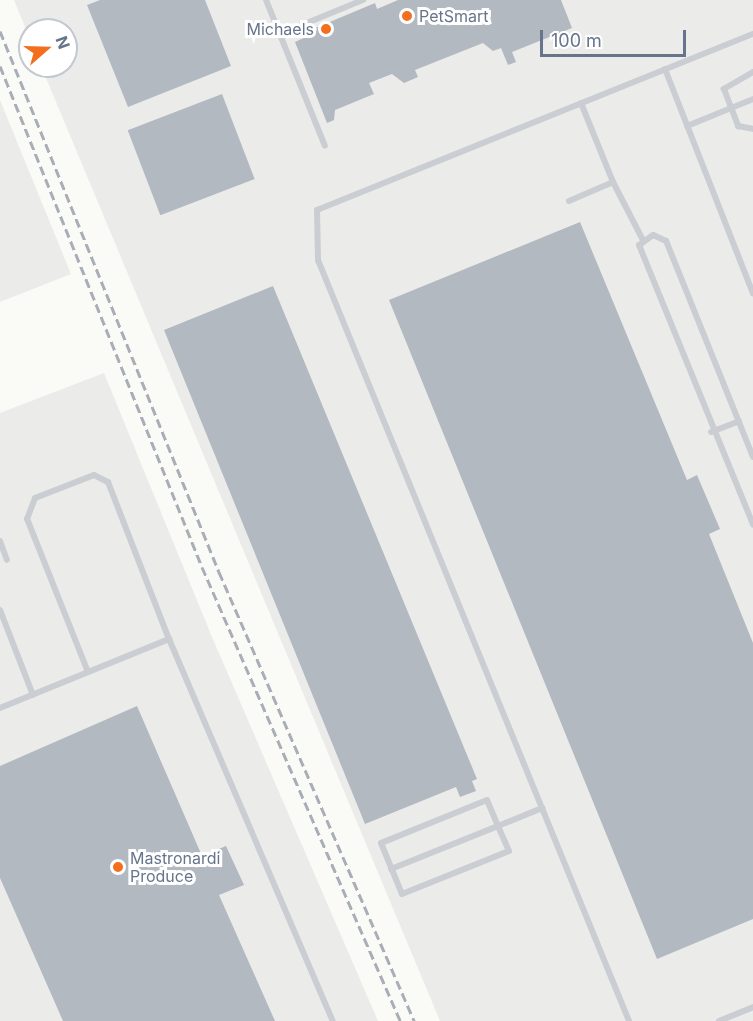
<!DOCTYPE html>
<html>
<head>
<meta charset="utf-8">
<style>
  body { margin:0 }
  #map { position:relative; width:753px; height:1021px; overflow:hidden; background:#fafaf7; font-family:Inter,sans-serif }
  div>[style] { position:absolute }
  .built>* { inset:0; background:#ebebea }
  .building>* { inset:0; background:#b2b9c1; transform-origin:0 0 }
  .lane>* { height:6px; margin:-3px; padding:0 3px; transform-origin:3px; border-radius:3px; background:#cacdd1 }
  .rail>* { height:3px; margin-top:-1.5px; transform-origin:0; background:repeating-linear-gradient(90deg,#a9aeb6 0 9px,transparent 0 13.5px) }
  .dots>* { width:16px; height:16px; translate:-50% -50%; box-sizing:border-box; border:3px solid #fff; border-radius:50% }
  span { translate:-50% -50%; white-space:nowrap; text-align:center; line-height:1.15; -webkit-text-stroke:6px #fff; paint-order:stroke }
  .poi-label { font-size:16px; color:#66758b }
  .left { translate:0 -50%; text-align:left }
  .right { translate:-100% -50%; text-align:right }
  .north { position:absolute; left:18px; top:18px; width:60px; height:60px; box-sizing:border-box; background:#fff; border:2px solid #c2c8d1; border-radius:50%; rotate:70deg; font-size:16px; font-weight:700; line-height:24px; text-align:center; color:#66758b }
  .north::after { content:''; display:block; margin:auto; width:21px; height:27px; background:#f36f1e; clip-path:polygon(50% 0,100% 100%,50% 72%,0 100%) }
  .scale { position:absolute; left:540px; top:30px; width:146px; height:27px; box-sizing:border-box; border:3px solid #66758b; border-top:0; padding-left:8px; font-size:18px; line-height:21px; white-space:nowrap; color:#66758b; -webkit-text-stroke:4px #fff; paint-order:stroke }
</style>
</head>
<body>
<div id="map">
  <div class="built">
    <div style="clip-path:polygon(14px 0,753px 0,753px 1021px,440px 1021px,41px 66px,66px 66px,66px 30px,30px 30px,30px 39px)"></div>
    <div style="clip-path:polygon(0 100px,71px 274px,0 302px)"></div>
    <div style="clip-path:polygon(104px 373px,212px 637px,378px 1021px,0 1021px,0 413px)"></div>
  </div>
  <div class="building">
    <div style="clip-path:polygon(100px 0,205px 0,231px 66px,128px 107px,87px 5px)"></div>
    <div style="clip-path:polygon(398px 0,561px 0,572px 28px,512px 52px,516px 62px,508px 65px,501px 48px,493px 51px,483px 43px,415px 70px,418px 77px,404px 83px,392px 74px,369px 83px,374px 94px,335px 110px,334px 120px,327px 123px,295px 42px,308px 36px,306px 32px,375px 3px,377px 9px)"></div>
    <div style="left:222px;top:94px;width:91px;height:101px;rotate:69deg"></div>
    <div style="clip-path:polygon(580px 222px,687px 480px,697px 475px,720px 529px,709px 534px,753px 643px,753px 919px,657px 959px,389px 300px)"></div>
    <div style="clip-path:polygon(273px 286px,477px 779px,472px 781px,476px 791px,460px 797px,456px 787px,365px 824px,164px 330px)"></div>
    <div style="clip-path:polygon(137px 706px,202px 856px,226px 846px,244px 885px,219px 895px,275px 1021px,63px 1021px,0 878px,0 766px)"></div>
  </div>
  <div class="lane">
    <div style="left:266px;top:0;width:157px;rotate:68deg"></div>
    <div style="left:280px;top:34px;width:90px;rotate:-22.3deg"></div>
    <div style="left:665px;top:69px;width:241px;rotate:68.6deg"></div>
    <div style="left:753px;top:72px;width:34px;rotate:150deg"></div>
    <div style="left:724px;top:89px;width:40px;rotate:69deg"></div>
    <div style="left:738px;top:126px;width:15px;rotate:11deg"></div>
    <div style="left:581px;top:103px;width:85px;rotate:67.9deg"></div>
    <div style="left:613px;top:182px;width:65px;rotate:62.7deg"></div>
    <div style="left:687px;top:126px;width:71px;rotate:-22.2deg"></div>
    <div style="left:569px;top:201px;width:48px;rotate:-23.4deg"></div>
    <div style="left:711px;top:432px;width:30px;rotate:-21deg"></div>
    <div style="left:753px;top:457px;width:233px;rotate:-111.9deg"></div>
    <div style="left:666px;top:241px;width:14px;rotate:-155deg"></div>
    <div style="left:653px;top:235px;width:17px;rotate:144deg"></div>
    <div style="left:639px;top:245px;width:302px;rotate:67.8deg"></div>
    <div style="left:0;top:541px;width:20px;rotate:70deg"></div>
    <div style="left:0;top:610px;width:91px;rotate:68.8deg"></div>
    <div style="left:88px;top:672px;width:165px;rotate:-111.7deg"></div>
    <div style="left:27px;top:519px;width:22px;rotate:-69deg"></div>
    <div style="left:35px;top:498px;width:63px;rotate:-21.3deg"></div>
    <div style="left:94px;top:475px;width:16px;rotate:27deg"></div>
    <div style="left:108px;top:482px;width:168px;rotate:68.8deg"></div>
    <div style="left:0;top:708px;width:183px;rotate:-22.2deg"></div>
    <div style="left:169px;top:639px;width:416px;rotate:66.8deg"></div>
    <div style="left:391px;top:869px;width:115px;rotate:-21.9deg"></div>
    <div style="left:498px;top:826px;width:28px;rotate:-113deg"></div>
    <div style="left:487px;top:800px;width:114px;rotate:157.9deg"></div>
    <div style="left:381px;top:843px;width:55px;rotate:67.6deg"></div>
    <div style="left:402px;top:894px;width:115px;rotate:-21.9deg"></div>
    <div style="left:509px;top:851px;width:27px;rotate:-114deg"></div>
    <div style="left:498px;top:826px;width:48px;rotate:-22.2deg"></div>
    <div style="left:629px;top:1021px;width:822px;rotate:-112.23deg"></div>
    <div style="left:318px;top:260px;width:50px;rotate:-91.1deg"></div>
    <div style="left:317px;top:210px;width:470px;rotate:-22deg"></div>
    <div style="left:719px;top:1021px;width:37px;rotate:-22deg"></div>
  </div>
  <div class="rail">
    <div style="left:0;top:31px;width:584px;rotate:67.96deg"></div>
    <div style="left:219px;top:572px;width:490px;rotate:66.5deg"></div>
    <div style="left:0;top:66px;width:540px;rotate:68.04deg"></div>
    <div style="left:202px;top:567px;width:495px;rotate:66.4deg"></div>
  </div>
  <div class="dots">
    <div style="left:407px;top:16px;background:#f36f1e"></div>
    <div style="left:326px;top:29px;background:#f36f1e"></div>
    <div style="left:118px;top:867px;background:#f36f1e"></div>
  </div>
  <div class="poi-label">
    <span class="left" style="left:419px;top:16px">PetSmart</span>
    <span class="right" style="left:314px;top:29px">Michaels</span>
    <span class="left" style="left:130px;top:867px">Mastronardi<br>Produce</span>
  </div>
  <div class="north">N</div>
  <div class="scale">100 m</div>
</div>
</body>
</html>
